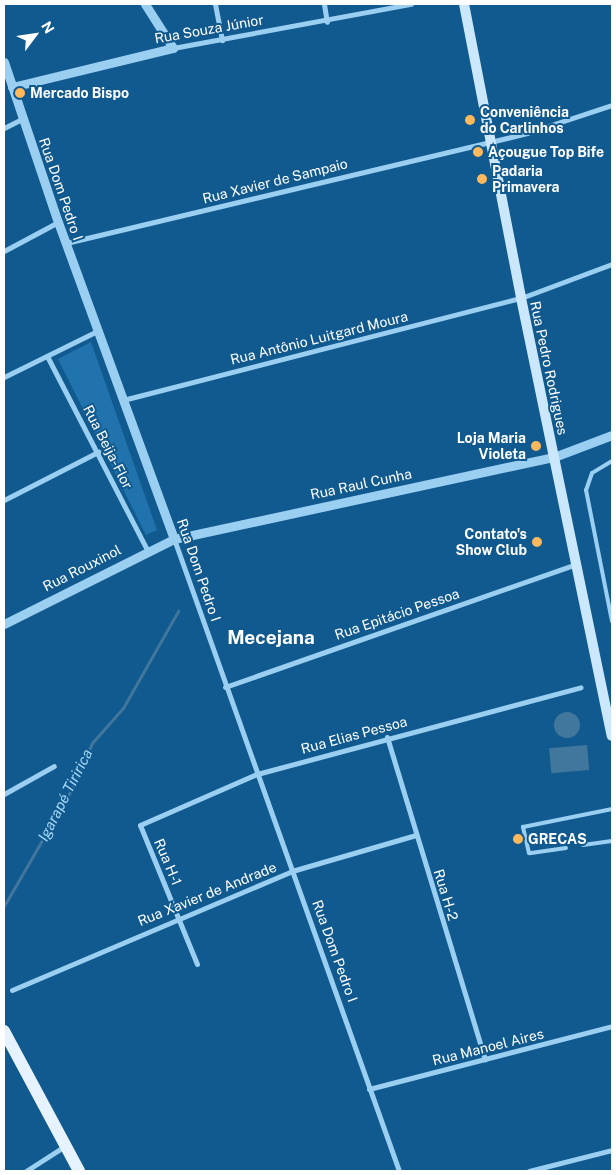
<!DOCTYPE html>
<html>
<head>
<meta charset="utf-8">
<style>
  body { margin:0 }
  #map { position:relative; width:616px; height:1175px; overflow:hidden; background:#115a8f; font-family:"Public Sans",sans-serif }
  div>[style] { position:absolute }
  .green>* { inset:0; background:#2073ac }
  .water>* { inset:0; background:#41769d; transform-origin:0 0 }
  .round { border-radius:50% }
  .stream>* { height:3px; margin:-1.5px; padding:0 1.5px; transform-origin:1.5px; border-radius:1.5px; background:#41769d }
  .service>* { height:4px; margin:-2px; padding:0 2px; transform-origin:2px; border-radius:2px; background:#9bcff2 }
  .minor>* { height:5px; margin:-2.5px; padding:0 2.5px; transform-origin:2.5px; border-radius:2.5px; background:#9bcff2 }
  .tertiary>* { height:9px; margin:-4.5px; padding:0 4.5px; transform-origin:4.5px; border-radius:4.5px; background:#9bcff2 }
  .secondary>* { height:10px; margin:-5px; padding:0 5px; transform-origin:5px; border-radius:5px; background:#cae7fc }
  .primary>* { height:12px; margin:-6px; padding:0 6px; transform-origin:6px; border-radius:6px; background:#e6f3ff }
  .dots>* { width:14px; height:14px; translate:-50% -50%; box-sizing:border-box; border:2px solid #115a8f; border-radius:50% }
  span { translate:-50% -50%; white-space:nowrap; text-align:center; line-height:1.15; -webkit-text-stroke:4px #115a8f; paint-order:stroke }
  .street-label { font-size:14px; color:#fff }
  .poi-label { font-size:14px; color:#fff; font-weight:700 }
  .left { translate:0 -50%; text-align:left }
  .right { translate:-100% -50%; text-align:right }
  .water-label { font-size:15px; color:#a7d8f9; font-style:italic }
  .district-label { font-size:19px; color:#fff; font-weight:700 }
  .frame { position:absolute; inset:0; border:5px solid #fff; pointer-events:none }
  .north { position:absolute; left:10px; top:10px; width:50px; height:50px; -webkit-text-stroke:4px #115a8f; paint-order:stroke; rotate:59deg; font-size:14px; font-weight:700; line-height:20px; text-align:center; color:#fff }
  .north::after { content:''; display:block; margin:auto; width:18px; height:22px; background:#fff; clip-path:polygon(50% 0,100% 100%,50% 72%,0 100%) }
</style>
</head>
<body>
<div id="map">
  <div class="green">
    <div style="clip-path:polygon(91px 342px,157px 530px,146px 535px,58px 359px)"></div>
  </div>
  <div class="water">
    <div class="round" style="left:554px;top:712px;width:26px;height:26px"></div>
    <div style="left:587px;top:745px;width:25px;height:38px;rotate:85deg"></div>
  </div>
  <div class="stream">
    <div style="left:4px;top:906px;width:138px;rotate:-59.9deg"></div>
    <div style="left:73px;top:787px;width:48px;rotate:-66.6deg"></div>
    <div style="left:92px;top:743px;width:47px;rotate:-48.5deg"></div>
    <div style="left:123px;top:708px;width:112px;rotate:-60.4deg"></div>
  </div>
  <div class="service">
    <div style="left:612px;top:461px;width:23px;rotate:149deg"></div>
    <div style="left:592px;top:473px;width:18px;rotate:109deg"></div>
    <div style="left:586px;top:490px;width:134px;rotate:78.8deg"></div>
    <div style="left:583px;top:845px;width:29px;rotate:-8deg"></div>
    <div style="left:566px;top:848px;width:37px;rotate:172deg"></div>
    <div style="left:529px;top:853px;width:27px;rotate:-103deg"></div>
    <div style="left:523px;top:827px;width:91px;rotate:-11.4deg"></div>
  </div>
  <div class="minor">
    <div style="left:215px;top:4px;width:37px;rotate:79deg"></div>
    <div style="left:324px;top:4px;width:18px;rotate:81deg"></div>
    <div style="left:173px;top:48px;width:242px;rotate:-10.5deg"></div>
    <div style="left:4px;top:128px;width:20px;rotate:-27deg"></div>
    <div style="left:66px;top:243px;width:474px;rotate:-13.4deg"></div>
    <div style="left:527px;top:133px;width:89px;rotate:-18.2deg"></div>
    <div style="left:4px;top:251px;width:61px;rotate:-28.2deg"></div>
    <div style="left:47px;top:356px;width:218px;rotate:62.7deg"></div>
    <div style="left:4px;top:377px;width:104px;rotate:-26.3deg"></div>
    <div style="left:123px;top:400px;width:411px;rotate:-14.4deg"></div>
    <div style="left:521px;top:298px;width:97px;rotate:-20.5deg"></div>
    <div style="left:4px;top:500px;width:106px;rotate:-27.1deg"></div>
    <div style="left:174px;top:539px;width:671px;rotate:70.4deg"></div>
    <div style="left:225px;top:687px;width:372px;rotate:-19.3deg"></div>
    <div style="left:387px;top:737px;width:337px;rotate:73.1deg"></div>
    <div style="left:4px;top:794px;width:57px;rotate:-29.2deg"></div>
    <div style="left:197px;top:964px;width:150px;rotate:-112.3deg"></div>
    <div style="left:140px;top:825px;width:128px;rotate:-23.6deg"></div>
    <div style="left:257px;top:774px;width:335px;rotate:-15deg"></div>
    <div style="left:12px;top:990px;width:304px;rotate:-23deg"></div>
    <div style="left:292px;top:871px;width:129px;rotate:-16.2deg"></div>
    <div style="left:369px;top:1089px;width:251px;rotate:-14.5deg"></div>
    <div style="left:26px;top:1171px;width:46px;rotate:-32.7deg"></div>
    <div style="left:529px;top:1171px;width:86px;rotate:-14.2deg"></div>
  </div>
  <div class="tertiary">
    <div style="left:4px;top:62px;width:169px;rotate:71.4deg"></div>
    <div style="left:58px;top:222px;width:338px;rotate:69.9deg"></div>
    <div style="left:12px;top:87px;width:166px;rotate:-13.6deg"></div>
    <div style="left:173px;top:48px;width:52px;rotate:-122.5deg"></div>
    <div style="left:4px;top:624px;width:190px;rotate:-26.6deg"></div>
    <div style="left:174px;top:539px;width:389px;rotate:-12.2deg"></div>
    <div style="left:554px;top:457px;width:62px;rotate:-20.8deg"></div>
  </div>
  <div class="secondary">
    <div style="left:464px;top:4px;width:299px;rotate:79deg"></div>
    <div style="left:521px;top:298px;width:447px;rotate:78.3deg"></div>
  </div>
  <div class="primary">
    <div style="left:4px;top:1031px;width:159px;rotate:61.8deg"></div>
  </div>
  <div class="dots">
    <div style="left:20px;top:93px;background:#ffb95c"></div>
    <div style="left:470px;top:120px;background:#ffb95c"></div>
    <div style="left:478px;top:152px;background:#ffb95c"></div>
    <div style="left:482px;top:179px;background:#ffb95c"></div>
    <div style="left:536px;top:446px;background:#ffb95c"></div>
    <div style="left:537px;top:542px;background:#ffb95c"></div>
    <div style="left:518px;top:839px;background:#ffb95c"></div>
  </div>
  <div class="street-label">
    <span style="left:209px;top:29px;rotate:-10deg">Rua Souza Júnior</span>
    <span style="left:275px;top:181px;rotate:-14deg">Rua Xavier de Sampaio</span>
    <span style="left:61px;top:189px;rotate:71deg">Rua Dom Pedro I</span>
    <span style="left:319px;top:338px;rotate:-14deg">Rua Antônio Luitgard Moura</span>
    <span style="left:549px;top:368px;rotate:78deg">Rua Pedro Rodrigues</span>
    <span style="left:108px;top:447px;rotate:63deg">Rua Beija-Flor</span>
    <span style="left:361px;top:484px;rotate:-12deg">Rua Raul Cunha</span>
    <span style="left:82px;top:568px;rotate:-27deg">Rua Rouxinol</span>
    <span style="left:199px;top:570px;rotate:71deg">Rua Dom Pedro I</span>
    <span style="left:397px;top:614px;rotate:-19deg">Rua Epitácio Pessoa</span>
    <span style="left:354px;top:735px;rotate:-15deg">Rua Elias Pessoa</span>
    <span style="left:168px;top:862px;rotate:67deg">Rua H-1</span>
    <span style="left:207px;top:894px;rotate:-22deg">Rua Xavier de Andrade</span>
    <span style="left:446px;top:895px;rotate:73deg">Rua H-2</span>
    <span style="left:335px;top:951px;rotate:70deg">Rua Dom Pedro I</span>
    <span style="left:488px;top:1047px;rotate:-14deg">Rua Manoel Aires</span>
  </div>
  <div class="poi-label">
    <span class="left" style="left:30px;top:93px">Mercado Bispo</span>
    <span class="left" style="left:480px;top:120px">Conveniência<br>do Carlinhos</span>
    <span class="left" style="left:488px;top:152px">Açougue Top Bife</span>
    <span class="left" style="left:492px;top:179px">Padaria<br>Primavera</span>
    <span class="right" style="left:526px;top:446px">Loja Maria<br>Violeta</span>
    <span class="right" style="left:527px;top:542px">Contato's<br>Show Club</span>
    <span class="left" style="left:528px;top:839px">GRECAS</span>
  </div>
  <div class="water-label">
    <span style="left:65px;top:795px;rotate:-63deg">Igarapé Tiririca</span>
  </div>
  <div class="district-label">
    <span style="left:271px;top:638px">Mecejana</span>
  </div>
  <div class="frame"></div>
  <div class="north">N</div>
</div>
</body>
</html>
